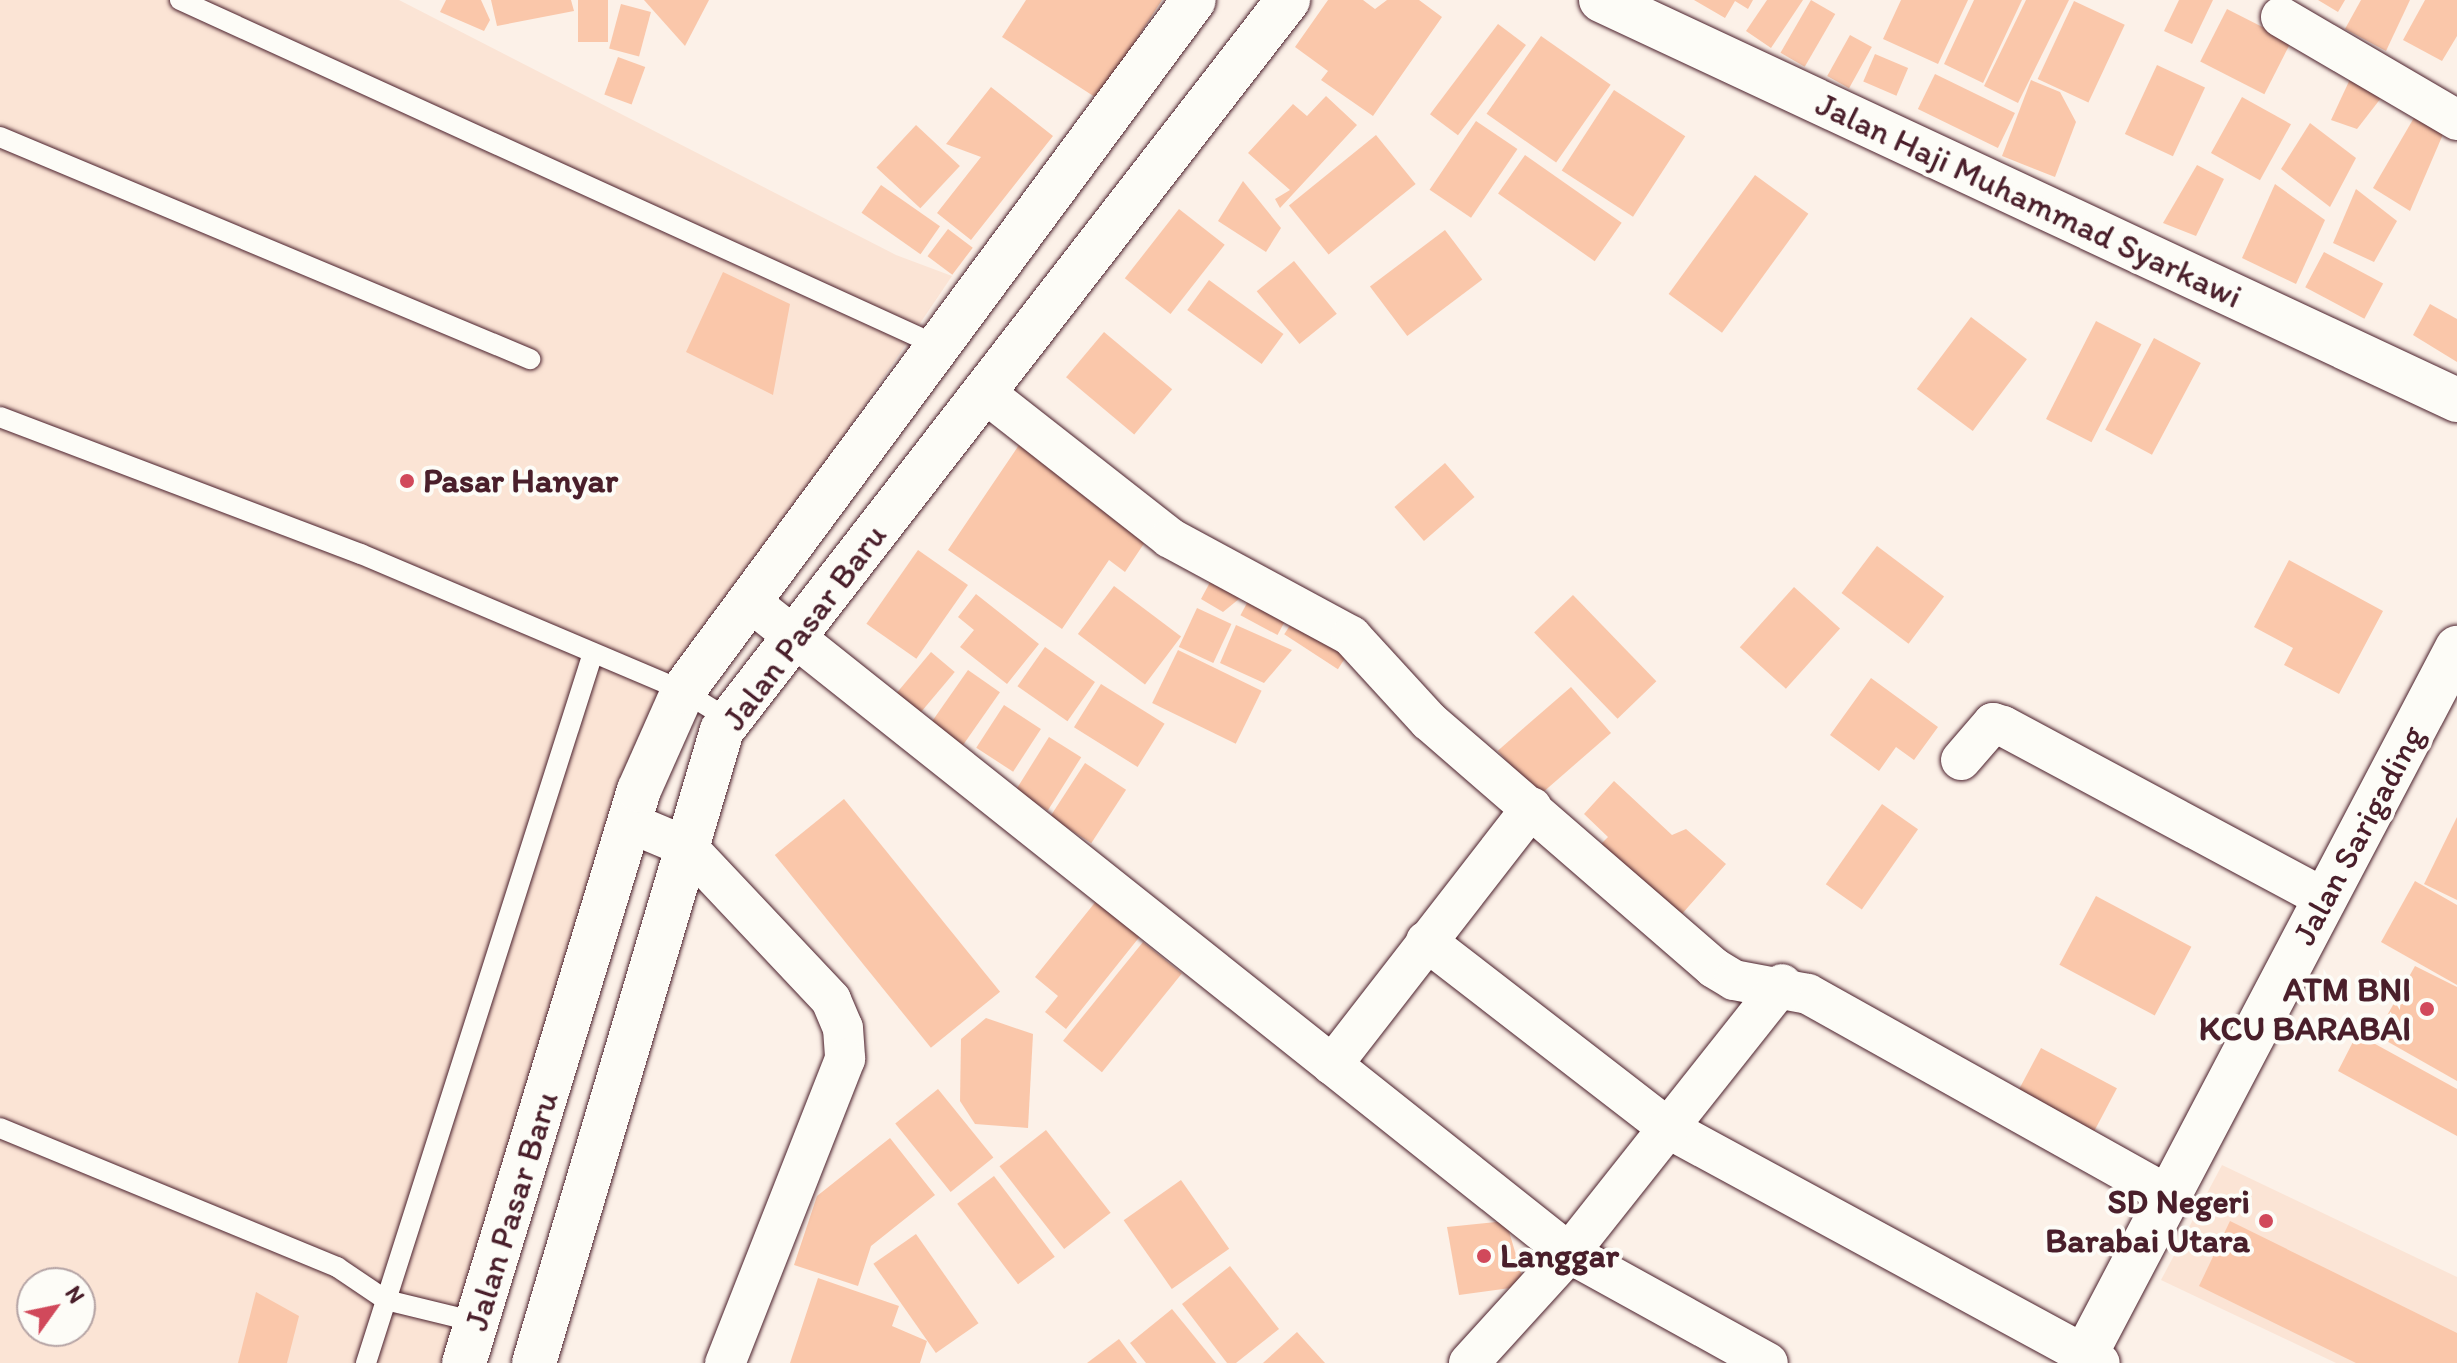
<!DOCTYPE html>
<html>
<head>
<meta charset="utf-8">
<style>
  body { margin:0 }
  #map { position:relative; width:2457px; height:1363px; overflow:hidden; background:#fcf1e8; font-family:Itim,sans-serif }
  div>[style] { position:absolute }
  .built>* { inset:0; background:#fbe4d5 }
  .building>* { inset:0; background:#fac7aa; transform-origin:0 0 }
  .roads { filter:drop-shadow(0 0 2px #4a1f2b) drop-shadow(0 0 2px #4a1f2b) }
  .service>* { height:20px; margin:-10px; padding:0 10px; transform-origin:10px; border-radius:10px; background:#fdfcf7 }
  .minor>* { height:40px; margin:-20px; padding:0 20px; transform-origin:20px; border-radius:20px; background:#fdfcf7 }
  .tertiary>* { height:44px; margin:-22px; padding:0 22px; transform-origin:22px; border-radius:22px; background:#fdfcf7 }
  .primary>* { height:44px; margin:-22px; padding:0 22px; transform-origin:22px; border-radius:22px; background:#fdfcf7 }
  .dots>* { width:22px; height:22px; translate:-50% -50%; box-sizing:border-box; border:4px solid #fdfcf7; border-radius:50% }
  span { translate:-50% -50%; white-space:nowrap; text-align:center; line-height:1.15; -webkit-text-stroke:8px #fdfcf7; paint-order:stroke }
  .street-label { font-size:34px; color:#4a1f2b }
  .poi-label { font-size:34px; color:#4a1f2b; font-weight:700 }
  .left { translate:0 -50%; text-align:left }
  .right { translate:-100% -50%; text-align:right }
  .north { position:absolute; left:16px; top:1267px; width:80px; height:80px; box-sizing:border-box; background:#fdfcf7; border:2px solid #b5a4a5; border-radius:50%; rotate:57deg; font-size:22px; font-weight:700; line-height:32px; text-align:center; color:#4a1f2b }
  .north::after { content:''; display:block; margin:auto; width:28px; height:36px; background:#d1495b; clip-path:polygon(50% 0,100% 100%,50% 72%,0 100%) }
</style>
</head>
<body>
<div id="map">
  <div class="built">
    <div style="clip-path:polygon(evenodd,0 0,399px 0,896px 255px,952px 276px,675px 686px,451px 1363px,0 1363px,0 0,32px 1283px,80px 1283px,80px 1331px,32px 1331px,32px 1283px)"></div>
    <div style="clip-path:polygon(2222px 1165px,2457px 1277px,2457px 1363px,2336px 1363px,2161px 1280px)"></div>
  </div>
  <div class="building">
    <div style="clip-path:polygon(446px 0,481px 0,490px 20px,484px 31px,440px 12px)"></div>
    <div style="clip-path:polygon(491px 0,571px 0,574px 11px,497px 26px)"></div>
    <div style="left:578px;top:0;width:30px;height:42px"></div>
    <div style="clip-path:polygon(644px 0,709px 0,685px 46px)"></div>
    <div style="clip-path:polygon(1026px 0,1162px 0,1098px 99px,1002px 37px)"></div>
    <div style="clip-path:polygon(1328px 0,1363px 0,1375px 9px,1387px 0,1419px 0,1442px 17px,1373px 116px,1321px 80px,1328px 71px,1295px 47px)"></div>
    <div style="clip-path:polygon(1694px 0,1753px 0,1748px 9px,1735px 1px,1725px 18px)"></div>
    <div style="clip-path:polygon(1767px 0,1803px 0,1771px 48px,1746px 31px)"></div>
    <div style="left:1811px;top:0;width:28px;height:61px;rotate:30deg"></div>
    <div style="clip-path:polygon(1901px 0,1968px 0,1938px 64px,1883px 39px)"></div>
    <div style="clip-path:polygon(1974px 0,2022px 0,1983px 83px,1944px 64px)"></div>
    <div style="clip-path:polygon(2026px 0,2069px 0,2018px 103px,1984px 86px)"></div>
    <div style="clip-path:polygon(2179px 0,2213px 0,2192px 44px,2164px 31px)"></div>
    <div style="clip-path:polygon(2318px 0,2345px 0,2338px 12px)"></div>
    <div style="clip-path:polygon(2361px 0,2410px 0,2386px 51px,2345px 29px)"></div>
    <div style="clip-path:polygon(2425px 0,2457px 0,2457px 36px,2442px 61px,2403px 40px)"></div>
    <div style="left:2074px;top:1px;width:56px;height:86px;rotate:25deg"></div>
    <div style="left:621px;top:4px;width:31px;height:46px;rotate:15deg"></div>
    <div style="left:2227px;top:9px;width:72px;height:59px;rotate:27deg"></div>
    <div style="left:1498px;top:24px;width:35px;height:113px;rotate:37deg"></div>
    <div style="left:1850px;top:35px;width:25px;height:47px;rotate:29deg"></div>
    <div style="left:1541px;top:36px;width:85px;height:95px;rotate:35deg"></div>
    <div style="left:1875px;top:54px;width:36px;height:30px;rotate:23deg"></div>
    <div style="left:618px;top:57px;width:29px;height:40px;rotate:20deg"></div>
    <div style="left:2157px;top:65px;width:53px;height:76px;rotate:25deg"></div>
    <div style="left:1935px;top:74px;width:89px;height:39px;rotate:26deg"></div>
    <div style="clip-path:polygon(2351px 77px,2381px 98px,2357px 129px,2331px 120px)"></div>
    <div style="clip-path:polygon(2031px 80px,2060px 92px,2076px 122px,2055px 177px,2002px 156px)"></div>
    <div style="clip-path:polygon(991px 87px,1053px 136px,971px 240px,937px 213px,981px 157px,946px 144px)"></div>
    <div style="left:1614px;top:90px;width:85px;height:96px;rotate:33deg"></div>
    <div style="clip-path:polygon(1326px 96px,1357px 125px,1280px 208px,1275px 199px,1290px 190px,1248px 153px,1293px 104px,1307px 116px)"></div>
    <div style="left:2242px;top:97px;width:56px;height:64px;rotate:29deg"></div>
    <div style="clip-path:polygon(2415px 116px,2444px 132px,2410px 211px,2373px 188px)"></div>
    <div style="left:1476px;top:121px;width:50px;height:83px;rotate:34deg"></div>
    <div style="clip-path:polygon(2310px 123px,2356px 158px,2330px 207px,2281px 169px)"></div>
    <div style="left:916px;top:125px;width:60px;height:58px;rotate:43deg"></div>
    <div style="left:1376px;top:135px;width:63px;height:112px;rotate:51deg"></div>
    <div style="left:1525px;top:155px;width:118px;height:47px;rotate:35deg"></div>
    <div style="clip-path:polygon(2197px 165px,2224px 179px,2196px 236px,2163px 223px)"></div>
    <div style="left:1755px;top:175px;width:66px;height:147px;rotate:36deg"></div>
    <div style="clip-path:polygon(1243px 181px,1281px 228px,1266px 252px,1218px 221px)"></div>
    <div style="clip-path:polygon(2275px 184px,2325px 220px,2296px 284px,2242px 258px)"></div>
    <div style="left:881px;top:185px;width:72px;height:34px;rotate:35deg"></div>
    <div style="clip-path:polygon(2356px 189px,2397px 221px,2374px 262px,2333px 243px)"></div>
    <div style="left:1179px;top:209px;width:58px;height:88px;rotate:38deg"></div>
    <div style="left:948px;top:229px;width:31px;height:34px;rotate:37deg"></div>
    <div style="left:1445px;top:230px;width:62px;height:94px;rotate:53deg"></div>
    <div style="left:2324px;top:252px;width:67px;height:40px;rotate:28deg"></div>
    <div style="left:1294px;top:261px;width:68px;height:48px;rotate:51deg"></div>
    <div style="clip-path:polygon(723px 272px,790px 304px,773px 395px,686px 352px)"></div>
    <div style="left:1209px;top:280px;width:92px;height:37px;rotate:36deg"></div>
    <div style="clip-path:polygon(2430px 304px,2457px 319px,2457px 362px,2413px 335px)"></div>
    <div style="left:1971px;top:317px;width:70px;height:90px;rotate:37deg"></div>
    <div style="left:2096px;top:321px;width:51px;height:110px;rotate:27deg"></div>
    <div style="left:1104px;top:332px;width:89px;height:59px;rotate:40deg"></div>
    <div style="left:2154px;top:338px;width:53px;height:104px;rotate:28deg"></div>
    <div style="clip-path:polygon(1023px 439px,1153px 530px,1125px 572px,1109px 560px,1062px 629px,948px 550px)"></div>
    <div style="left:1445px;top:463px;width:45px;height:67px;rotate:49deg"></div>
    <div style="left:1877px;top:546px;width:84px;height:59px;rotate:37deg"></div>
    <div style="left:918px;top:550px;width:61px;height:90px;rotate:35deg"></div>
    <div style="clip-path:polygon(2289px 560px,2383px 611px,2339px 694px,2284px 665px,2293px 648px,2254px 627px)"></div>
    <div style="clip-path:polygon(1216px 571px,1250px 590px,1223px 612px,1201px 599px)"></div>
    <div style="left:1114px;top:586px;width:84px;height:60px;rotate:37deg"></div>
    <div style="left:1794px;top:587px;width:62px;height:81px;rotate:42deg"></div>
    <div style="left:1255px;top:588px;width:42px;height:31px;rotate:28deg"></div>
    <div style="clip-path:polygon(976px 594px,1039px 644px,1007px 684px,960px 647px,974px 630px,958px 617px)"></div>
    <div style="left:1573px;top:595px;width:120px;height:54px;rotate:46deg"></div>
    <div style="left:1197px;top:608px;width:38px;height:43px;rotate:25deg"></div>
    <div style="left:1300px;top:610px;width:64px;height:29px;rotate:33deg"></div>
    <div style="clip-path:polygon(1236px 625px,1292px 650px,1264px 683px,1220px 663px)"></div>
    <div style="left:1045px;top:647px;width:61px;height:48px;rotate:35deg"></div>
    <div style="left:1178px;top:650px;width:93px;height:59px;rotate:26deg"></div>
    <div style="left:931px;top:652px;width:31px;height:56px;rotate:40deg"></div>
    <div style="left:968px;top:670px;width:39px;height:68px;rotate:35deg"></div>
    <div style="clip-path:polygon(1871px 678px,1938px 727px,1914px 760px,1896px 747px,1879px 771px,1830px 735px)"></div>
    <div style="left:1101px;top:684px;width:75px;height:51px;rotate:32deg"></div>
    <div style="left:1571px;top:687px;width:61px;height:97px;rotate:49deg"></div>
    <div style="left:1004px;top:705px;width:44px;height:51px;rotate:33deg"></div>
    <div style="left:1049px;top:737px;width:38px;height:63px;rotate:32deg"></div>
    <div style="left:1085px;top:763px;width:49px;height:64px;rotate:33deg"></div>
    <div style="clip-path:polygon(1614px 781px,1672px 835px,1686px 829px,1726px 864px,1674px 923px,1600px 845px,1608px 837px,1584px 814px)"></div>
    <div style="left:844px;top:799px;width:248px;height:89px;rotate:51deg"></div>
    <div style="left:1882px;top:804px;width:44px;height:98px;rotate:35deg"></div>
    <div style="clip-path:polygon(2457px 817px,2457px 900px,2424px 884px)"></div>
    <div style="clip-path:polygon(2415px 881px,2457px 905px,2457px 985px,2381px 942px)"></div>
    <div style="left:2096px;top:896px;width:108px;height:78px;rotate:28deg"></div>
    <div style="clip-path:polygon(1097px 900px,1141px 935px,1066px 1029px,1045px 1012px,1058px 996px,1035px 977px)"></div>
    <div style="left:1143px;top:942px;width:50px;height:127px;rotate:39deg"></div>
    <div style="clip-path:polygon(2415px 966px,2457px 987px,2457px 1081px,2376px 1035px)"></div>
    <div style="clip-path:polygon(986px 1018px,1033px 1034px,1028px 1128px,975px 1124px,960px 1101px,961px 1039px)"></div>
    <div style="clip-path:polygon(2357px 1034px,2457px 1089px,2457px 1136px,2338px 1071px)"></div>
    <div style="left:2041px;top:1048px;width:86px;height:55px;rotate:28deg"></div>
    <div style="left:938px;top:1089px;width:88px;height:55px;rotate:51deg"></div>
    <div style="left:1046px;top:1130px;width:105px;height:59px;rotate:52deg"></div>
    <div style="clip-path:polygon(890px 1138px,935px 1195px,871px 1246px,858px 1286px,794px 1265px,817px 1196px)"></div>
    <div style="left:994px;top:1176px;width:101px;height:46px;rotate:53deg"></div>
    <div style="left:1181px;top:1180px;width:84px;height:70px;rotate:55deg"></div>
    <div style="clip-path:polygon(1506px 1221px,1525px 1286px,1459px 1295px,1447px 1227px)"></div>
    <div style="clip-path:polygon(2230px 1221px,2457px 1333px,2457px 1363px,2356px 1363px,2199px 1286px)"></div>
    <div style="left:916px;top:1234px;width:109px;height:52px;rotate:55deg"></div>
    <div style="clip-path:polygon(1230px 1266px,1279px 1329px,1236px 1363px,1227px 1363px,1182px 1304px)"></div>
    <div style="clip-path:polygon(818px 1278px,899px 1306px,892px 1326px,927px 1341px,920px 1363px,790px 1363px)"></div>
    <div style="clip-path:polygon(256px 1292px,299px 1316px,287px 1363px,238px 1363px)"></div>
    <div style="clip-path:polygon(1172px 1309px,1216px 1363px,1146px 1363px,1130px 1343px)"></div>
    <div style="clip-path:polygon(1297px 1332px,1325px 1363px,1263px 1363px)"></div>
    <div style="clip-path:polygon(1119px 1339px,1137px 1363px,1087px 1363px)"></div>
  </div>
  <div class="roads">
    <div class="service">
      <div style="left:180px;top:0;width:829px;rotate:24.52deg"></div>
      <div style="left:0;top:137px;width:575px;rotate:22.73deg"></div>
      <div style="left:0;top:417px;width:386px;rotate:20.8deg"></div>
      <div style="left:361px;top:554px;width:350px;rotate:23deg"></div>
      <div style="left:683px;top:691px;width:55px;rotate:31.7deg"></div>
      <div style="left:0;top:1128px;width:365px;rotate:22.4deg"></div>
      <div style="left:337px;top:1267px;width:59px;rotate:34deg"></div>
      <div style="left:386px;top:1300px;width:93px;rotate:13.7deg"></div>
      <div style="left:366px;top:1363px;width:745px;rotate:-72.27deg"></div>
    </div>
    <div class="minor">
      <div style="left:2281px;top:17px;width:204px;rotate:30.3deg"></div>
      <div style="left:984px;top:392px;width:236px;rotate:38.1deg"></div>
      <div style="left:1170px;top:538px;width:206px;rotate:28.4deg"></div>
      <div style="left:1351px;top:636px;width:115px;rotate:47.5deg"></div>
      <div style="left:1429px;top:721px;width:377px;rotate:40.9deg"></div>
      <div style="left:1714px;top:968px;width:23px;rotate:31deg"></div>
      <div style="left:1734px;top:980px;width:75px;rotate:10.7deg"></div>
      <div style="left:1808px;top:994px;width:414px;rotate:29.2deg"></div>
      <div style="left:748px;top:600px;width:1049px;rotate:38.5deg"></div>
      <div style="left:1569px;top:1253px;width:227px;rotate:28.9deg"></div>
      <div style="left:1961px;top:760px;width:49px;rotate:-49.1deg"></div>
      <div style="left:1993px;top:723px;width:10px;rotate:17deg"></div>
      <div style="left:2003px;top:726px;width:366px;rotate:28.2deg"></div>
      <div style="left:630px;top:823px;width:62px;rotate:22.8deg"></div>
      <div style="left:687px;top:847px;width:210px;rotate:46.7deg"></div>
      <div style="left:831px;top:1000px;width:30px;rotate:67deg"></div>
      <div style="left:843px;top:1028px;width:31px;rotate:86deg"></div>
      <div style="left:845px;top:1059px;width:327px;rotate:111.5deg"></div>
      <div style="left:1426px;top:941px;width:307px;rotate:37.7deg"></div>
      <div style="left:1669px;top:1129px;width:490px;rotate:28.5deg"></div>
      <div style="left:1332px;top:1065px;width:326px;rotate:-52.2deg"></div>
      <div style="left:1469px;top:1363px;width:149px;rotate:-47.7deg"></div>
      <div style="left:1569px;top:1253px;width:343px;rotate:-51.6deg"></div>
    </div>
    <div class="tertiary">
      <div style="left:464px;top:1363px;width:599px;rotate:-73.02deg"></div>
      <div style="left:639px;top:790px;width:108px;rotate:-66deg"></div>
      <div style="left:683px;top:691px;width:859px;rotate:-53.52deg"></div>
      <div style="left:534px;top:1363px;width:660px;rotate:-73.46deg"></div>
      <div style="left:722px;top:730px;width:924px;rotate:-52.21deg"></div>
      <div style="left:2081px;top:1363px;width:808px;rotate:-62.26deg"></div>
    </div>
    <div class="primary">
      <div style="left:1601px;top:0;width:945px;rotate:25.05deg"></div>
    </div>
  </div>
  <div class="dots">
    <div style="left:407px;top:481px;background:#d1495b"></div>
    <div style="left:2427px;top:1009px;background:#d1495b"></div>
    <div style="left:2266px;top:1221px;background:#d1495b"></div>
    <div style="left:1484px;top:1256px;background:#d1495b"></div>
  </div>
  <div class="street-label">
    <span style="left:2029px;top:200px;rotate:25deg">Jalan Haji Muhammad Syarkawi</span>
    <span style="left:804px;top:627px;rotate:-53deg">Jalan Pasar Baru</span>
    <span style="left:2358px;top:835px;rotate:-62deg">Jalan Sarigading</span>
    <span style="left:511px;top:1211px;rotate:-73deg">Jalan Pasar Baru</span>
  </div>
  <div class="poi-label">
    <span class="left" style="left:423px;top:481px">Pasar Hanyar</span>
    <span class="right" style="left:2411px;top:1009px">ATM BNI<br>KCU BARABAI</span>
    <span class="right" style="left:2250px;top:1221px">SD Negeri<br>Barabai Utara</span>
    <span class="left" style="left:1500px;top:1256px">Langgar</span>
  </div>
  <div class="north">N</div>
</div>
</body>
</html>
